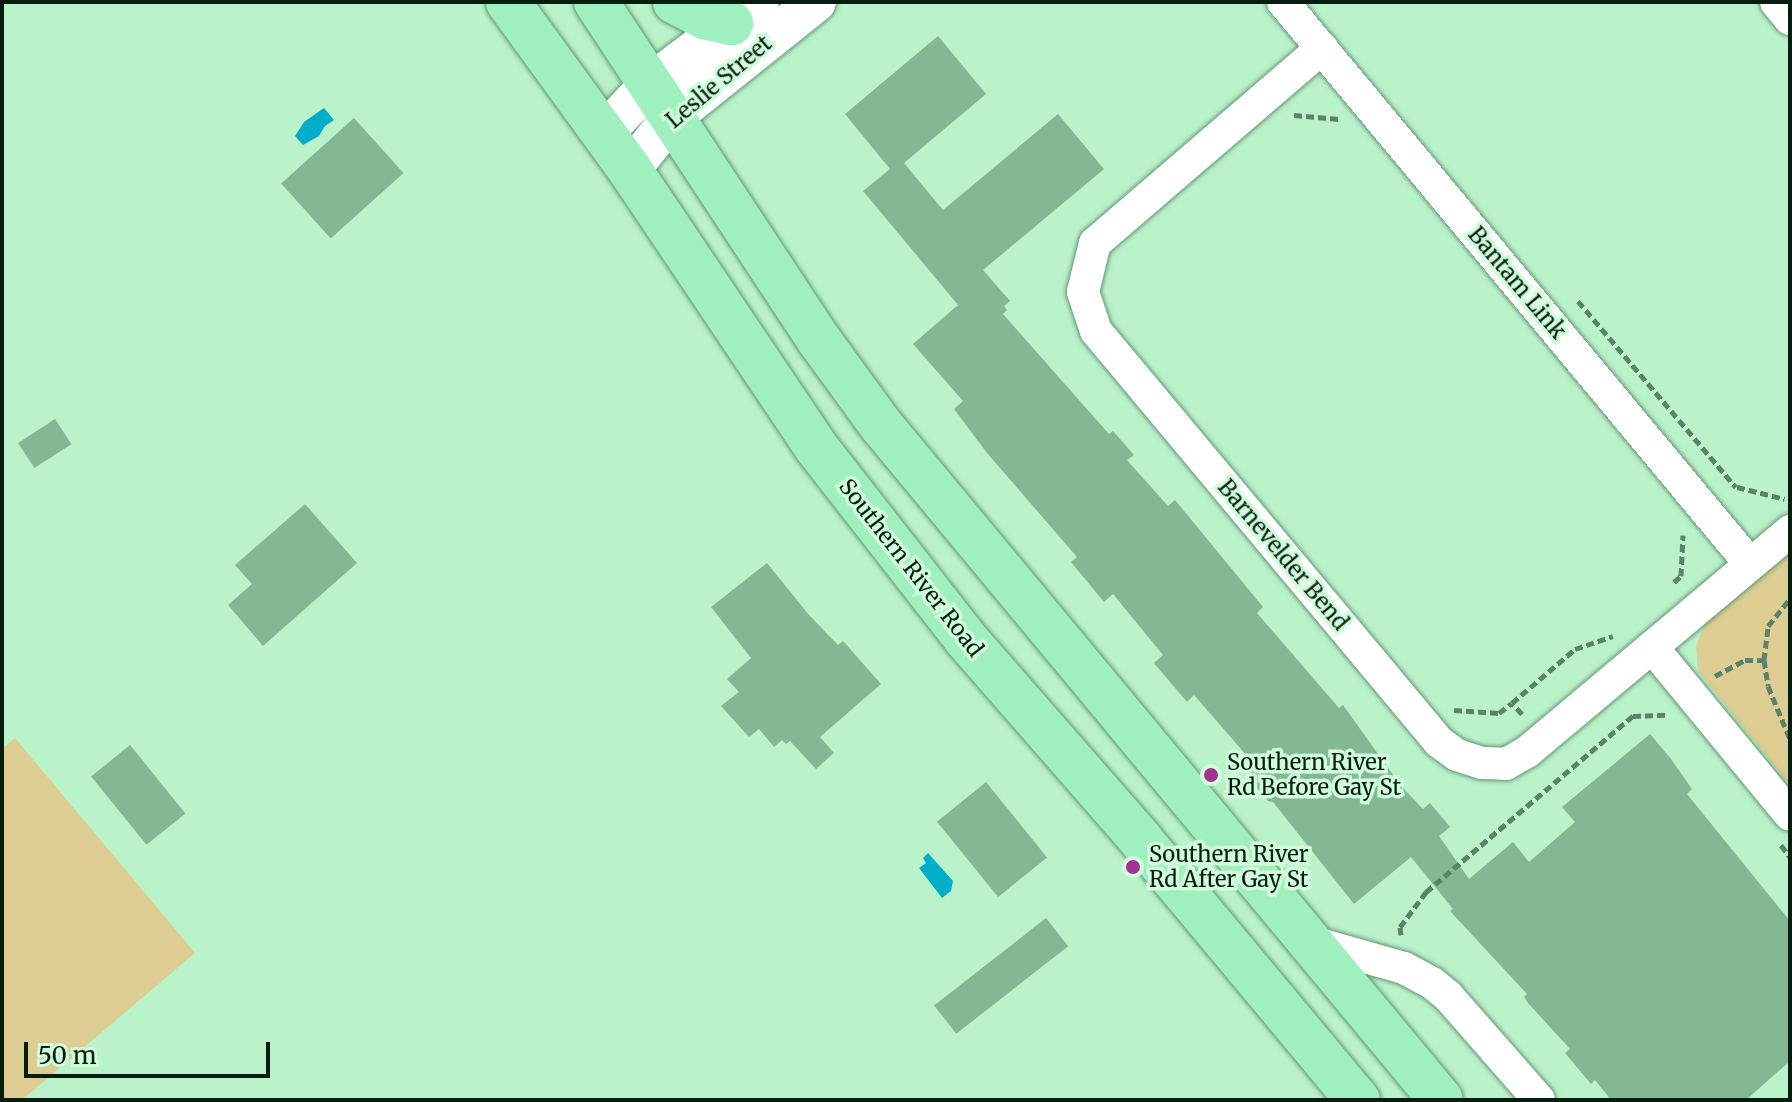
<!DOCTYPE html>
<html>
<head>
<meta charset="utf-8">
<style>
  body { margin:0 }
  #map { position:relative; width:1792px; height:1102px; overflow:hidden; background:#baf2ca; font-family:Merriweather,serif }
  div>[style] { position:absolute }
  .green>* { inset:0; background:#ddcd92 }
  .water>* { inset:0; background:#01aeca }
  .building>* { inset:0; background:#82b893; transform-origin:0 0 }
  .path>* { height:5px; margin-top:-2.5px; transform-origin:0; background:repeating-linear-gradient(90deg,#5c8267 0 8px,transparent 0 12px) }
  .roads { filter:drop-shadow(0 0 2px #629774) drop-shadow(0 0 2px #629774) }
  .minor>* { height:32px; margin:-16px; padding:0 16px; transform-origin:16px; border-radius:16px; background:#fff }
  .tertiary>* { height:40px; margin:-20px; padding:0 20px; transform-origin:20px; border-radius:20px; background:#fff }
  .primary>* { height:44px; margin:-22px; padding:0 22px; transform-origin:22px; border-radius:22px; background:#a0efbf }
  .dots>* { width:22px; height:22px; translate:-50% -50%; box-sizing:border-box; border:4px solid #d0fcdc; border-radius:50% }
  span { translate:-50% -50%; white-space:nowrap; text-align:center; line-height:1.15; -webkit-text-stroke:7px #d0fcdc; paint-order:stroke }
  .street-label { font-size:22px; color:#071d0f }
  .poi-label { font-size:22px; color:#071d0f }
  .left { translate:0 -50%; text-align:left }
  .frame { position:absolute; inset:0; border:4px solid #071d0f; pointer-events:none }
  .scale { position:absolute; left:24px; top:1042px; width:246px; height:36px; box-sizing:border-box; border:4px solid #071d0f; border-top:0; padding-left:10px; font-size:24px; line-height:28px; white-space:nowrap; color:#071d0f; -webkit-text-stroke:6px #d0fcdc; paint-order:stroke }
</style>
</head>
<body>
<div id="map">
  <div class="green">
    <div style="clip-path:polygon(1790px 552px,1790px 785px,1698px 671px,1696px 646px,1706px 622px)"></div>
    <div style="clip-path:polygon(15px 738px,195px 953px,22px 1100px,2px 1100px,2px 749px)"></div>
  </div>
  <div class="water">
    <div style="clip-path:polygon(324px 108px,334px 120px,325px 126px,319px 136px,303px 145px,295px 136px,304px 122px)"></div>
    <div style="clip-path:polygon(928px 853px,953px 881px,951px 891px,942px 898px,919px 868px,926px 863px,923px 858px)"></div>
  </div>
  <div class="building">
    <div style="clip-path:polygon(938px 36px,986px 94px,904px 163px,943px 210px,1058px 114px,1104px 169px,983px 270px,1010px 301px,1004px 306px,1007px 310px,1003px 314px,1109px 434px,1113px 431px,1134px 455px,1127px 460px,1168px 506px,1175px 500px,1263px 607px,1257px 613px,1339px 708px,1343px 705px,1401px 786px,1423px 809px,1430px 803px,1450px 827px,1439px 836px,1469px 879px,1513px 842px,1529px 862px,1575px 822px,1562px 807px,1650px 734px,1671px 759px,1692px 789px,1687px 794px,1790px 921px,1790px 1061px,1746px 1100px,1611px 1100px,1595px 1080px,1591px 1084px,1565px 1053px,1570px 1049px,1528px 1003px,1524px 997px,1527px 994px,1450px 911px,1453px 909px,1411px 857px,1354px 904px,1273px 802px,1268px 801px,1238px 765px,1248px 757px,1194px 695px,1187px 702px,1154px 663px,1163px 655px,1113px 594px,1104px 602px,1071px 562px,1077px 557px,987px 453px,954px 409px,963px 401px,913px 344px,958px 305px,863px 191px,890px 169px,845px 114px)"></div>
    <div style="left:354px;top:118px;width:74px;height:98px;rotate:48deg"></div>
    <div style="left:55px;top:419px;width:30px;height:44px;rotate:57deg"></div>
    <div style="clip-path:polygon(305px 504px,357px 563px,263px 646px,228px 605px,252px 584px,235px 565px)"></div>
    <div style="clip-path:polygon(767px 563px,809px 615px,838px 645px,843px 641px,881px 684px,820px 737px,834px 753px,816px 769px,790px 741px,786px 744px,782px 740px,774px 747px,759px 729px,749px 737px,721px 706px,739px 692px,727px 679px,751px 658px,711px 607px)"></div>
    <div style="left:130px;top:745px;width:88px;height:50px;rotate:51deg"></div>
    <div style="left:986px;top:782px;width:97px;height:63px;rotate:51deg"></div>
    <div style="left:1046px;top:918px;width:36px;height:142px;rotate:52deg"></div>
  </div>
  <div class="path">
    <div style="left:1294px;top:115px;width:45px;rotate:5.1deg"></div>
    <div style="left:1578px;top:301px;width:244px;rotate:49.7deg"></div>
    <div style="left:1737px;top:487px;width:49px;rotate:14deg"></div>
    <div style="left:1674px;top:582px;width:9px;rotate:-41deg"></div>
    <div style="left:1681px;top:576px;width:41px;rotate:-87.2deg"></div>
    <div style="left:1764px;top:660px;width:26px;rotate:81deg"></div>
    <div style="left:1768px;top:686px;width:57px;rotate:67.5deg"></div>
    <div style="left:1715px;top:676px;width:34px;rotate:-28deg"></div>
    <div style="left:1745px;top:660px;width:19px"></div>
    <div style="left:1764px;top:660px;width:34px;rotate:-83deg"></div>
    <div style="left:1768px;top:626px;width:35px;rotate:-51deg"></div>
    <div style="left:1454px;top:710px;width:45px;rotate:3.8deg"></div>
    <div style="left:1499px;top:713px;width:16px;rotate:-38deg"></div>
    <div style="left:1522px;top:714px;width:15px;rotate:-132deg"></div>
    <div style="left:1512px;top:703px;width:83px;rotate:-40.6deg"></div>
    <div style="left:1575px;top:649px;width:40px;rotate:-18.9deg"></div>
    <div style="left:1781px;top:845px;width:15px;rotate:53deg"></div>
    <div style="left:1401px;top:935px;width:8px;rotate:-97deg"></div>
    <div style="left:1400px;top:927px;width:44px;rotate:-53.4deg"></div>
    <div style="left:1426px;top:892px;width:272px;rotate:-40.4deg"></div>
    <div style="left:1633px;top:716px;width:34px;rotate:-2deg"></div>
  </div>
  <div class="roads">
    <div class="minor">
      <div style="left:1283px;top:2px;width:731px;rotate:50.27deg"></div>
      <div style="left:1776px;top:2px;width:22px;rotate:51deg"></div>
      <div style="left:1322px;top:48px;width:299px;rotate:139.3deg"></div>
      <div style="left:1095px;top:243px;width:50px;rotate:103.8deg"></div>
      <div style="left:1083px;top:292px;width:41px;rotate:71.6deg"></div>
      <div style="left:1096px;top:331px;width:535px;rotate:50.15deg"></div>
      <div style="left:1439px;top:742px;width:22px;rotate:36deg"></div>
      <div style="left:1457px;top:755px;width:26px;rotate:18deg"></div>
      <div style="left:1482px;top:763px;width:24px;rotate:2deg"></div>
      <div style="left:1506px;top:764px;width:24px;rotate:-30deg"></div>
      <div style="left:1527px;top:752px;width:344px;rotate:-40deg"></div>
      <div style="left:1652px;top:647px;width:217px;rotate:50.6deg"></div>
      <div style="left:1312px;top:942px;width:96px;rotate:15.8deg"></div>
      <div style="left:1404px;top:968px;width:32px;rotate:28deg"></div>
      <div style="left:1432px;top:983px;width:21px;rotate:39deg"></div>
      <div style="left:1448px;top:996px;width:138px;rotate:48.8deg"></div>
    </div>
    <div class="tertiary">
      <div style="left:603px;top:134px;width:69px;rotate:-46.8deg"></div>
      <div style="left:650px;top:84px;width:136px;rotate:-37deg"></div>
      <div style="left:630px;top:170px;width:68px;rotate:-51.6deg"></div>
      <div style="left:672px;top:117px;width:184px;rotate:-38.6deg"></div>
    </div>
    <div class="primary">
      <div style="left:508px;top:2px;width:208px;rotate:54deg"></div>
      <div style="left:630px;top:170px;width:334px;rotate:56.1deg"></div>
      <div style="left:816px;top:447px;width:242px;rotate:52deg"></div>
      <div style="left:965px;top:638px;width:268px;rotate:48.9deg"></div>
      <div style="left:1141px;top:840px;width:339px;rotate:50.2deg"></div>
      <div style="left:596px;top:2px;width:405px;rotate:56.6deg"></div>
      <div style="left:819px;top:340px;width:104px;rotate:54deg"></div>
      <div style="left:880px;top:424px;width:878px;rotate:50.31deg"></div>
      <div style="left:675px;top:2px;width:33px;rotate:27deg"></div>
      <div style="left:704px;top:17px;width:28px;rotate:13deg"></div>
    </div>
  </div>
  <div class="dots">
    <div style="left:1211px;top:775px;background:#a13392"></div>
    <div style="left:1133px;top:867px;background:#a13392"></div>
  </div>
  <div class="street-label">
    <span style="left:719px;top:82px;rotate:-40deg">Leslie Street</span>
    <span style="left:1517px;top:283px;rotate:50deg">Bantam Link</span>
    <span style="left:1283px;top:555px;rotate:50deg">Barnevelder Bend</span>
    <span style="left:911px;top:568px;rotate:52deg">Southern River Road</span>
  </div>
  <div class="poi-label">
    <span class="left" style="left:1227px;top:775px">Southern River<br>Rd Before Gay St</span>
    <span class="left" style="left:1149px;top:867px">Southern River<br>Rd After Gay St</span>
  </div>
  <div class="frame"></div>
  <div class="scale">50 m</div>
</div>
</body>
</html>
